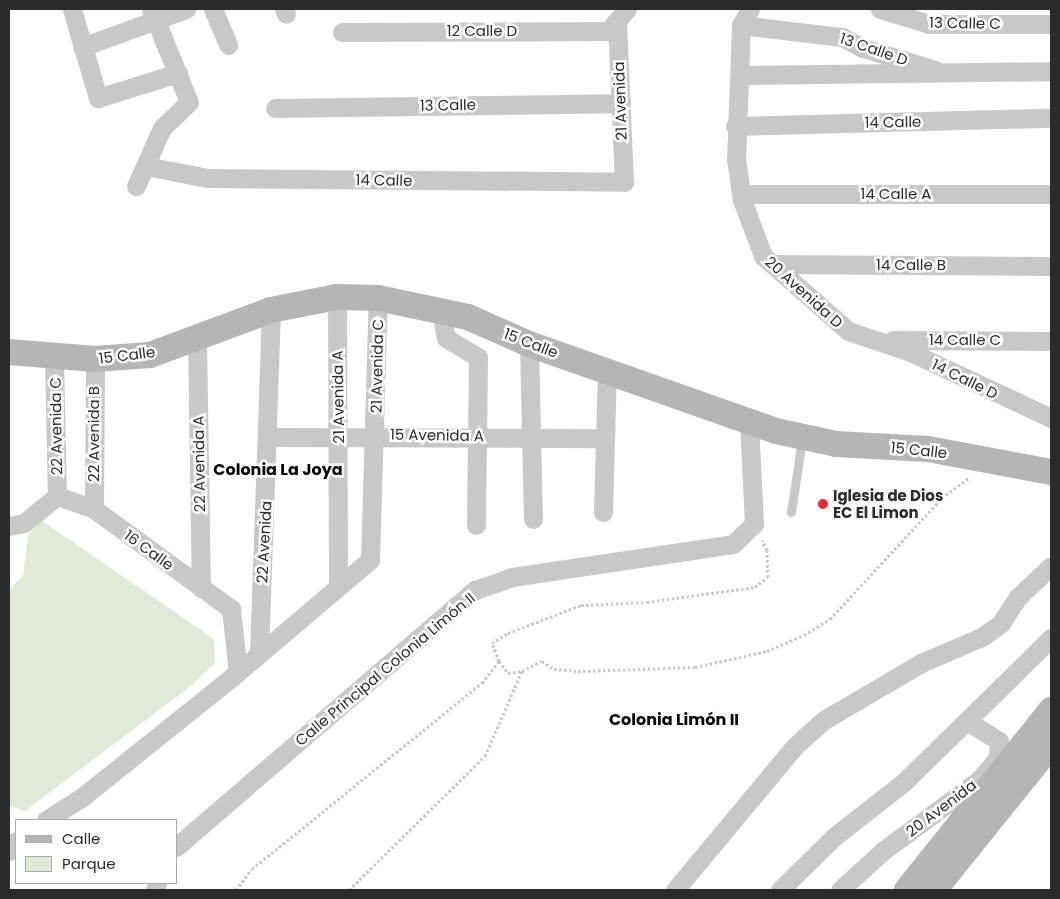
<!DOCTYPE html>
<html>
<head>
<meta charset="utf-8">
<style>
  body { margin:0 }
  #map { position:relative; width:1060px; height:899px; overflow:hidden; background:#fff; font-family:Poppins,sans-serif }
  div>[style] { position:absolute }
  .green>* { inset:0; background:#e1ead8 }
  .path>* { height:3px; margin-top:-1.5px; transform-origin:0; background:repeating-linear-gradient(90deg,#c8c8c8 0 2.5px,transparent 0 5px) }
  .lane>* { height:9px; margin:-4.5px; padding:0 4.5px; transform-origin:4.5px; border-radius:4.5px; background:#c8c8c8 }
  .street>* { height:19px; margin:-9.5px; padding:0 9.5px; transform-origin:9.5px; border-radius:9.5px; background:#c8c8c8 }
  .secondary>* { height:26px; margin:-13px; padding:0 13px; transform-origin:13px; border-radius:13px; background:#b5b5b5 }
  .dots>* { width:14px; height:14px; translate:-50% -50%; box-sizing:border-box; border:2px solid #fff; border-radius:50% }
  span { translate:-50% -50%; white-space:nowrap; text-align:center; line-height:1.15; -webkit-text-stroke:5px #fff; paint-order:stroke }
  .street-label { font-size:15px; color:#2b2b2b }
  .poi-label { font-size:15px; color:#2b2b2b; font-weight:700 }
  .left { translate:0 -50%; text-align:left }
  .neighbourhood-label { font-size:16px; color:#000; font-weight:700 }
  .frame { position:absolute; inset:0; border:10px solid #2b2b2b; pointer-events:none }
  .legend { position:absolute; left:15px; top:819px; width:162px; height:65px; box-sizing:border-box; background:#fff; border:1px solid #aaa; margin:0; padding:6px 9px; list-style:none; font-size:15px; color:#2b2b2b }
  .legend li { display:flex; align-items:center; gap:10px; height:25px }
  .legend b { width:25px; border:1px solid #aaa }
</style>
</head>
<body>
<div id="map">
  <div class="green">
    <div style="clip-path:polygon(41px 520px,214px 639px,215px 663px,191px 686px,25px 811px,9px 806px,9px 590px,23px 576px,28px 535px)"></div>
  </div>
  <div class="path">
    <div style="left:499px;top:661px;width:15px;rotate:53deg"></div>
    <div style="left:508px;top:673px;width:14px;rotate:-8deg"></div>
    <div style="left:236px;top:890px;width:26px;rotate:-53deg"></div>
    <div style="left:252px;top:869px;width:296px;rotate:-39deg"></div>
    <div style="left:482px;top:683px;width:28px;rotate:-52deg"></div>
    <div style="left:499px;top:661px;width:19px;rotate:-111deg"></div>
    <div style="left:492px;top:643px;width:19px;rotate:-32deg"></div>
    <div style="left:508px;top:633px;width:78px;rotate:-21deg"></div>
    <div style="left:581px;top:605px;width:66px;rotate:-2.6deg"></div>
    <div style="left:647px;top:602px;width:109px;rotate:-7.9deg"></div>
    <div style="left:755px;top:587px;width:16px;rotate:-38deg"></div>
    <div style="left:768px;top:577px;width:27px;rotate:-92deg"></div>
    <div style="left:767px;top:550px;width:11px;rotate:-117deg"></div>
    <div style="left:349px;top:890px;width:191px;rotate:-44.6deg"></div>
    <div style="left:485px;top:756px;width:93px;rotate:-66.5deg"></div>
    <div style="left:522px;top:671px;width:22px;rotate:-27deg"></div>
    <div style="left:542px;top:661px;width:14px;rotate:34deg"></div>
    <div style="left:554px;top:669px;width:24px;rotate:5deg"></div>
    <div style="left:578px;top:671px;width:117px;rotate:-2deg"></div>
    <div style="left:695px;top:667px;width:74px;rotate:-12.5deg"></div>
    <div style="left:767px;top:651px;width:40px;rotate:-23.4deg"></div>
    <div style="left:804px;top:635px;width:31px;rotate:-32deg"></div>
    <div style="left:830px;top:619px;width:165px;rotate:-47.2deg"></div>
    <div style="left:942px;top:498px;width:35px;rotate:-37deg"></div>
  </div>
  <div class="lane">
    <div style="left:791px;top:512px;width:74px;rotate:-81.4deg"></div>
  </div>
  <div class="street">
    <div style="left:72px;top:9px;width:93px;rotate:73.7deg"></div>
    <div style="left:98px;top:98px;width:84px;rotate:-17.4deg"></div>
    <div style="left:213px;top:9px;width:39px;rotate:67deg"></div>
    <div style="left:284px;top:9px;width:5px;rotate:68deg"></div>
    <div style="left:750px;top:9px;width:18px;rotate:119deg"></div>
    <div style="left:741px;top:25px;width:134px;rotate:92.1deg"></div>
    <div style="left:736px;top:159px;width:41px;rotate:81.7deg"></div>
    <div style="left:742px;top:200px;width:60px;rotate:69.4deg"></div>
    <div style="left:763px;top:256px;width:113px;rotate:41.4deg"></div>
    <div style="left:848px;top:331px;width:63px;rotate:18.4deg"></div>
    <div style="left:908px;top:351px;width:158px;rotate:25.1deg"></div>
    <div style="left:880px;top:9px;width:51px;rotate:17deg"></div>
    <div style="left:929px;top:24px;width:122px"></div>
    <div style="left:741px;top:25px;width:102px;rotate:6.8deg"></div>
    <div style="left:842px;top:37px;width:24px;rotate:28deg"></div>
    <div style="left:863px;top:48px;width:75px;rotate:17deg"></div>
    <div style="left:342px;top:32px;width:266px;rotate:-0.2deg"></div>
    <div style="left:608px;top:31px;width:29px;rotate:-49deg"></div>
    <div style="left:82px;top:47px;width:111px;rotate:-20.1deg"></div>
    <div style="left:740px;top:75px;width:311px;rotate:-0.7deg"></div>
    <div style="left:275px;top:108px;width:346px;rotate:-0.8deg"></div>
    <div style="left:735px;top:126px;width:316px;rotate:-1.5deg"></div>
    <div style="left:146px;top:166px;width:62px;rotate:11.1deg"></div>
    <div style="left:207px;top:178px;width:417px;rotate:0.5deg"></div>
    <div style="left:624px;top:182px;width:162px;rotate:-92.5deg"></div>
    <div style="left:136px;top:186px;width:64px;rotate:-65.9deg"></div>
    <div style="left:162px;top:128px;width:37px;rotate:-44deg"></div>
    <div style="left:189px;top:102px;width:100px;rotate:-112.2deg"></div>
    <div style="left:741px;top:194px;width:310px"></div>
    <div style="left:772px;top:264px;width:279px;rotate:0.4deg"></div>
    <div style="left:337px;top:297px;width:290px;rotate:89.8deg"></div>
    <div style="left:441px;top:308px;width:30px;rotate:81deg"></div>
    <div style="left:446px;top:338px;width:37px;rotate:31deg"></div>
    <div style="left:478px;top:357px;width:168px;rotate:90.7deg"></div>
    <div style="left:197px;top:339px;width:249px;rotate:89.1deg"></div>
    <div style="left:893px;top:340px;width:158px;rotate:0.4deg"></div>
    <div style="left:529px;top:344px;width:175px;rotate:88.7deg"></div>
    <div style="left:54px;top:356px;width:140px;rotate:88.8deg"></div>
    <div style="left:269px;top:437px;width:336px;rotate:0.2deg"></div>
    <div style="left:94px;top:509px;width:150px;rotate:-89.6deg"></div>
    <div style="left:603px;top:512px;width:141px;rotate:-88.4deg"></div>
    <div style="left:9px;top:526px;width:15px;rotate:-11deg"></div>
    <div style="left:24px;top:523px;width:43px;rotate:-39.3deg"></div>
    <div style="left:57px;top:496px;width:39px;rotate:19deg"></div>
    <div style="left:94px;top:509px;width:170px;rotate:36.1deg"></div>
    <div style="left:231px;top:609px;width:63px;rotate:83.7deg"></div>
    <div style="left:259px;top:654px;width:344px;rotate:-88deg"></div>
    <div style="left:46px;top:820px;width:41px;rotate:-32.2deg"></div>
    <div style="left:81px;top:798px;width:201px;rotate:-38.7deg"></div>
    <div style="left:238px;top:672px;width:173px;rotate:-40.3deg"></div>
    <div style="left:370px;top:560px;width:262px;rotate:-88.3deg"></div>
    <div style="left:176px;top:847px;width:394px;rotate:-40.7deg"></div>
    <div style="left:475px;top:590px;width:39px;rotate:-19deg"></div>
    <div style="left:512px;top:577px;width:223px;rotate:-8.5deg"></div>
    <div style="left:733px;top:544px;width:29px;rotate:-44deg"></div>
    <div style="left:754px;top:524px;width:103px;rotate:-92.8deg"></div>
    <div style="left:9px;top:851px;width:12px;rotate:-55deg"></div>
    <div style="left:155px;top:890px;width:7px;rotate:-74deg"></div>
    <div style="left:675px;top:890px;width:187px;rotate:-50.2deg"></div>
    <div style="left:795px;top:746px;width:39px;rotate:-42deg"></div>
    <div style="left:824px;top:720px;width:113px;rotate:-30.4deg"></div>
    <div style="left:921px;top:663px;width:66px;rotate:-23.1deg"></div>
    <div style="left:982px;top:637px;width:24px;rotate:-36deg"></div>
    <div style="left:1001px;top:623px;width:31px;rotate:-57deg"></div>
    <div style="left:1018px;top:597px;width:45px;rotate:-43.2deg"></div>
    <div style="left:780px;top:890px;width:77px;rotate:-44.5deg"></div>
    <div style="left:835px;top:836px;width:88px;rotate:-38deg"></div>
    <div style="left:904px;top:782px;width:206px;rotate:-44.4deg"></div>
    <div style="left:840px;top:890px;width:59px;rotate:-42.3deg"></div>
    <div style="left:884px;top:850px;width:117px;rotate:-36.3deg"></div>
    <div style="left:978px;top:781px;width:30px;rotate:-49deg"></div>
    <div style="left:998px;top:758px;width:17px;rotate:-87deg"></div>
    <div style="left:999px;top:741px;width:38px;rotate:-148deg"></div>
  </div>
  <div class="secondary">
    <div style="left:9px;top:352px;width:86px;rotate:4.7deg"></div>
    <div style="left:95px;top:359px;width:55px;rotate:-4.2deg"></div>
    <div style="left:150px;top:355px;width:129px;rotate:-20.4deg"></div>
    <div style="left:271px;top:310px;width:67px;rotate:-11.1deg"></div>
    <div style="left:337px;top:297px;width:41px;rotate:1.4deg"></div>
    <div style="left:378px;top:298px;width:92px;rotate:11.9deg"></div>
    <div style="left:468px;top:317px;width:67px;rotate:23.9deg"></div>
    <div style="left:529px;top:344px;width:262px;rotate:19.4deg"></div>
    <div style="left:776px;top:431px;width:61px;rotate:12.2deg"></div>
    <div style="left:836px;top:444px;width:92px;rotate:3.1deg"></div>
    <div style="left:928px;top:449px;width:125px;rotate:10.6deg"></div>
    <div style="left:907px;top:890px;width:231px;rotate:-51.3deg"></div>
    <div style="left:934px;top:890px;width:186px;rotate:-51.1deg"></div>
  </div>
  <div class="dots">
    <div style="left:823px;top:504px;background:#e62a35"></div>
  </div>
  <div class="street-label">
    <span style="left:965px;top:23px;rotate:1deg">13 Calle C</span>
    <span style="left:482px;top:31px">12 Calle D</span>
    <span style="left:874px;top:49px;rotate:19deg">13 Calle D</span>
    <span style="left:620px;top:101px;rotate:-92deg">21 Avenida</span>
    <span style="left:448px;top:105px;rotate:-1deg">13 Calle</span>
    <span style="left:893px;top:122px;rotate:-1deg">14 Calle</span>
    <span style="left:384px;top:180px;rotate:1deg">14 Calle</span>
    <span style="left:896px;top:194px">14 Calle A</span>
    <span style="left:911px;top:265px">14 Calle B</span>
    <span style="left:804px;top:292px;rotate:42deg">20 Avenida D</span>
    <span style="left:965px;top:340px">14 Calle C</span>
    <span style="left:531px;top:343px;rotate:21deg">15 Calle</span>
    <span style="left:127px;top:355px;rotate:-7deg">15 Calle</span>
    <span style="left:377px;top:366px;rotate:-89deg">21 Avenida C</span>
    <span style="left:965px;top:379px;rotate:26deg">14 Calle D</span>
    <span style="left:338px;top:397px;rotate:-91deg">21 Avenida A</span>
    <span style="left:56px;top:426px;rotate:-91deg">22 Avenida C</span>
    <span style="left:94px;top:434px;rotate:-90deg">22 Avenida B</span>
    <span style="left:437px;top:435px;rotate:1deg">15 Avenida A</span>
    <span style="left:919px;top:450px;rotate:6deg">15 Calle</span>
    <span style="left:199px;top:464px;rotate:-91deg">22 Avenida A</span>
    <span style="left:264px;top:542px;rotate:-87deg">22 Avenida</span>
    <span style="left:149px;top:550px;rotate:36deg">16 Calle</span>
    <span style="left:385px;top:669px;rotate:-40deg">Calle Principal Colonia Limón II</span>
    <span style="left:941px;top:808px;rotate:-37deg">20 Avenida</span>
  </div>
  <div class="poi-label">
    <span class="left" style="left:833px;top:504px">Iglesia de Dios<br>EC El Limon</span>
  </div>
  <div class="neighbourhood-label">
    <span style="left:278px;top:470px">Colonia La Joya</span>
    <span style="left:674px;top:720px">Colonia Limón II</span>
  </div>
  <div class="frame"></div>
  <ul class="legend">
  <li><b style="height:6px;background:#b5b5b5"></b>Calle</li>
  <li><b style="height:14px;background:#e1ead8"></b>Parque</li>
  </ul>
</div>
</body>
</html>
